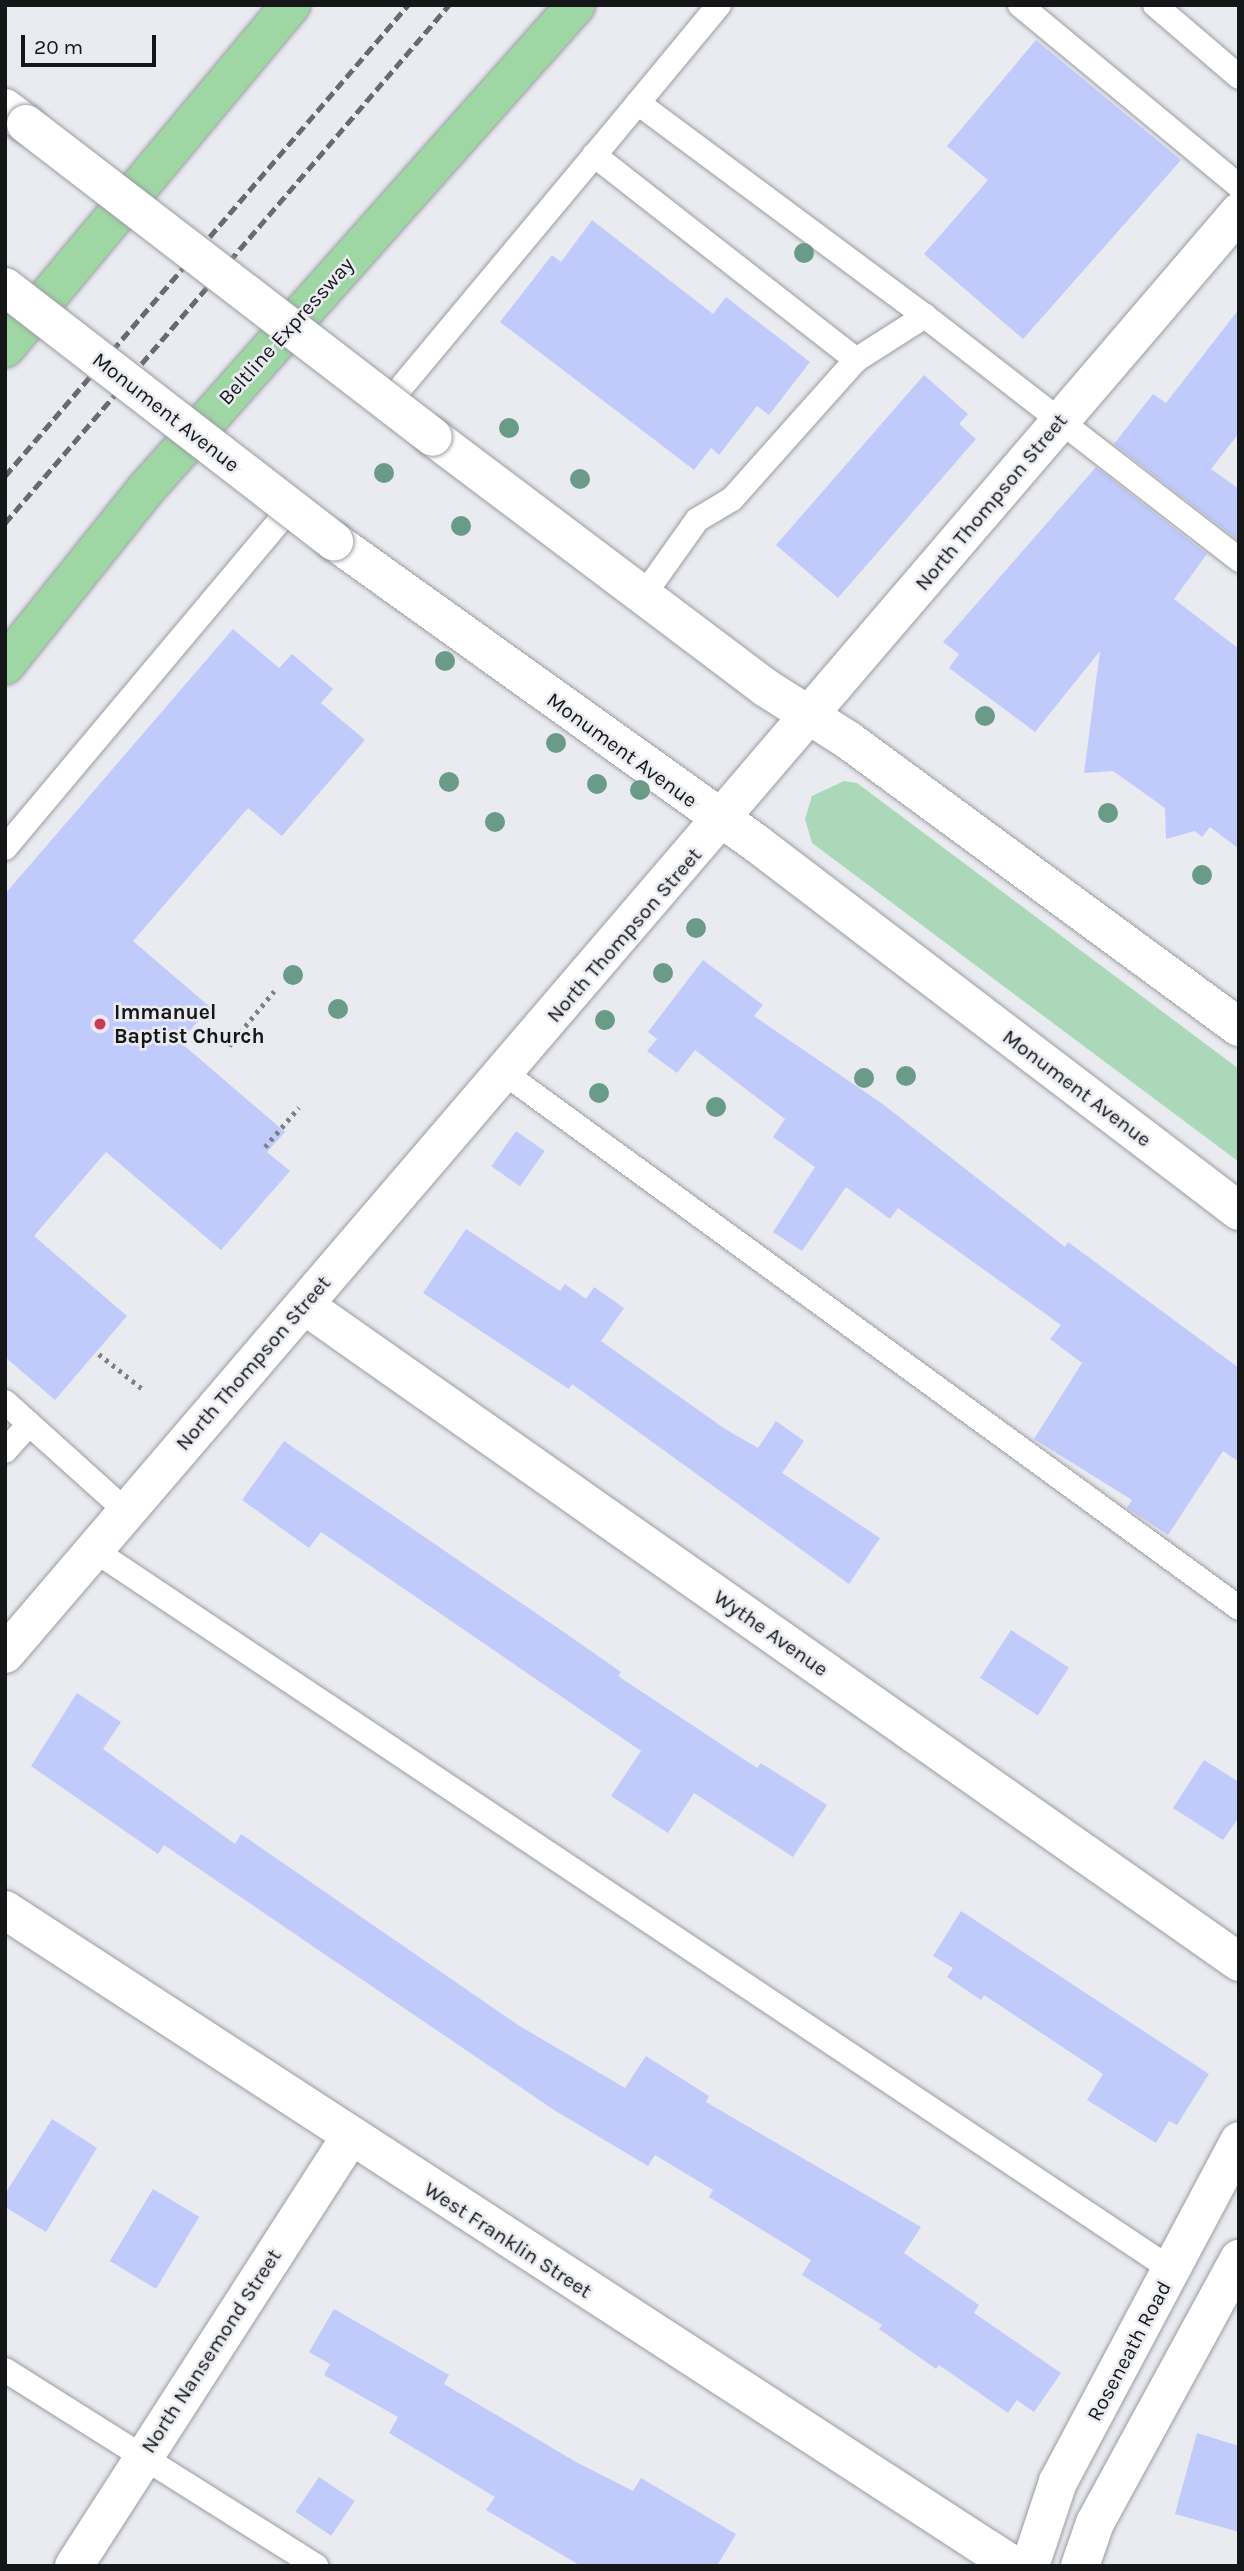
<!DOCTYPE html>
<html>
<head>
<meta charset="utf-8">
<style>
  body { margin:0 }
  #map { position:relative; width:1244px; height:2571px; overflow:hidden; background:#e9ebf1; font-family:Karla,sans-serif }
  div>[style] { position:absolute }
  .green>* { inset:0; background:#acd8ba }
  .building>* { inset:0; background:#c0cbfc; transform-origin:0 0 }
  .path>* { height:4.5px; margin-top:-2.25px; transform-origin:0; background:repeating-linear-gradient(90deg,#7f8084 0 3.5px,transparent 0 8.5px) }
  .roads { filter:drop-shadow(0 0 2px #9b9ca2) drop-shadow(0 0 2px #9b9ca2) }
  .service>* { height:24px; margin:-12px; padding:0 12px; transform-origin:12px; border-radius:12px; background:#fff }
  .minor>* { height:38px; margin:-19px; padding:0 19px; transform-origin:19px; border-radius:19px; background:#fff }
  .tertiary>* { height:38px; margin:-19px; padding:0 19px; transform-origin:19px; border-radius:19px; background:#fff }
  .motorway>* { height:38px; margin:-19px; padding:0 19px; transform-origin:19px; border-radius:19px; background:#9ed7a4 }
  .rail>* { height:5px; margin-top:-2.5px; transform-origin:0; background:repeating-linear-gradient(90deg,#696a6e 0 10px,transparent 0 15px) }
  .bridges { filter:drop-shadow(0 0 2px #9b9ca2) drop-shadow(0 0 2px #9b9ca2) }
  .tertiary-bridge>* { height:38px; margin:-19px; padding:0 19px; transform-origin:19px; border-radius:19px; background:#fff }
  .trees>* { width:20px; height:20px; margin:-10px; border-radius:50%; background:#6a9b88 }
  .dots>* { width:19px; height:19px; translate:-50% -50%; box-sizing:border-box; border:4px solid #e9ebf1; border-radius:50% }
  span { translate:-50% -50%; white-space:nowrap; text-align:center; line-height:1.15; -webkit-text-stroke:5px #e9ebf1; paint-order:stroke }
  .street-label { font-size:21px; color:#151618 }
  .poi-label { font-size:21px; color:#151618; font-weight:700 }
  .left { translate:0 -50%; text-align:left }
  .frame { position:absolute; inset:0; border:7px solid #151618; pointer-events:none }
  .scale { position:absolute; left:21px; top:35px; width:135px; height:32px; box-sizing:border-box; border:4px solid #151618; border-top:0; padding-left:9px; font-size:21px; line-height:24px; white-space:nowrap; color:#151618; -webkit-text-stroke:5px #e9ebf1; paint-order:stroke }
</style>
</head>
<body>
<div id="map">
  <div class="green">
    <div style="clip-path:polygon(844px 781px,857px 783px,1239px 1069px,1239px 1162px,812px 843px,805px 819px,812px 796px)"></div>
  </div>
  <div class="building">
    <div style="clip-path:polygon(1036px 40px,1181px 160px,1023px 339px,924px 254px,988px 180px,947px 146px)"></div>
    <div style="clip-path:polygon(592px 220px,713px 314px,726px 297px,810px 362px,769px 415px,757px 406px,719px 455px,711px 448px,694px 470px,500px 322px,552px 255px,561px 262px)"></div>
    <div style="clip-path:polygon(1239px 309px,1239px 433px,1211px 469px,1239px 489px,1239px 541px,1114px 444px,1153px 394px,1166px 403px)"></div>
    <div style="clip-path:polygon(924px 375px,968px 414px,959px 424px,976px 439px,838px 598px,776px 545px)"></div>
    <div style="clip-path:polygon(1096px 467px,1207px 554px,1174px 599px,1239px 649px,1239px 849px,1210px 827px,1202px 837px,1195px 831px,1166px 839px,1165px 808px,1113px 771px,1084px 773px,1100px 651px,1035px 732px,949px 668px,959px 654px,943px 642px)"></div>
    <div style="clip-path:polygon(233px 629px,279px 668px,292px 654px,333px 689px,321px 703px,365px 740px,282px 836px,248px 808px,133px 941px,210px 1007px,180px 1042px,285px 1132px,267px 1152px,290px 1171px,221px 1250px,106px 1152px,34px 1236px,127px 1316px,55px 1400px,5px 1357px,5px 894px)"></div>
    <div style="clip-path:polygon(703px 960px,763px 1005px,754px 1016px,884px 1105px,1065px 1247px,1068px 1242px,1239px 1368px,1239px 1462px,1223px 1451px,1168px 1535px,1127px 1508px,1132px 1500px,1034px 1439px,1082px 1363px,1050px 1339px,1061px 1325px,898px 1208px,890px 1219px,846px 1187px,802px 1251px,773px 1232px,815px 1167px,773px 1137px,785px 1119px,695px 1050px,677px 1073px,647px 1051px,657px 1039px,648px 1032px)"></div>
    <div style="left:516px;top:1131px;width:35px;height:43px;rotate:35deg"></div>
    <div style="clip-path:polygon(466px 1229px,560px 1291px,565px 1284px,586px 1299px,594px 1287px,624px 1308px,601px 1341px,725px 1429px,758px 1448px,776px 1421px,804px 1441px,782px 1473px,880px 1538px,849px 1584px,572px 1384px,569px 1389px,423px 1293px)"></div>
    <div style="clip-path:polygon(284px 1441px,568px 1635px,621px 1672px,618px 1676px,757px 1768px,761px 1763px,827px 1805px,793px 1857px,694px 1793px,668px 1833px,611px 1796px,641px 1751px,321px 1532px,309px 1548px,242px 1500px)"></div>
    <div style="left:1011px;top:1630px;width:69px;height:57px;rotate:33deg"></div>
    <div style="clip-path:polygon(77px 1693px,121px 1722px,103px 1749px,235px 1844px,241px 1834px,518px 2025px,625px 2088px,646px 2056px,709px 2096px,706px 2102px,921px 2227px,904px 2253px,979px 2305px,974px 2313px,1061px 2373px,1034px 2412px,1017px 2400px,1008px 2413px,939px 2365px,936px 2369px,879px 2329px,882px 2325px,802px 2275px,811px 2260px,709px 2197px,713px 2190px,655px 2155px,648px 2166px,554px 2110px,164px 1845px,158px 1854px,31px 1766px)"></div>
    <div style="clip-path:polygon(1204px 1760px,1239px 1782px,1239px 1817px,1223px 1840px,1173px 1808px)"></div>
    <div style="clip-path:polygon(961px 1911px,1209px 2074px,1177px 2125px,1169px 2121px,1156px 2143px,1087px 2100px,1103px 2074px,984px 1995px,981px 2000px,947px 1977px,953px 1968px,933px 1956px)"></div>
    <div style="clip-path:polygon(52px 2119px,97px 2148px,46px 2232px,5px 2207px,5px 2194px)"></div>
    <div style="left:153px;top:2189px;width:54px;height:84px;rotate:31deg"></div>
    <div style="clip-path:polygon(334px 2309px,449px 2375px,444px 2384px,576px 2462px,633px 2491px,641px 2478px,736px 2534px,717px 2566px,581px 2566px,486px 2510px,495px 2497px,389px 2433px,398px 2417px,324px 2375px,330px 2364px,309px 2352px)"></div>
    <div style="clip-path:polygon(1197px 2433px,1239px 2446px,1239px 2532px,1175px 2514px)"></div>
    <div style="left:319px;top:2477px;width:43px;height:42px;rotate:34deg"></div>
  </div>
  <div class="path">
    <div style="left:229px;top:1046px;width:71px;rotate:-50.7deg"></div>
    <div style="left:265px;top:1147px;width:52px;rotate:-49.6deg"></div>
    <div style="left:99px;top:1354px;width:59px;rotate:38.8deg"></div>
  </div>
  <div class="roads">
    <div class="service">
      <div style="left:719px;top:5px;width:127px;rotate:129.6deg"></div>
      <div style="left:638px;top:103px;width:357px;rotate:36.6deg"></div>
      <div style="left:925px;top:316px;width:398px;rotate:37.8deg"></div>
      <div style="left:1020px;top:5px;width:284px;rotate:39.6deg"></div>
      <div style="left:1155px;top:5px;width:111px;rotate:40.6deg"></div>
      <div style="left:594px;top:155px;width:333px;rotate:38deg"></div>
      <div style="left:388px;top:403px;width:391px;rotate:-50.2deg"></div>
      <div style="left:643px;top:596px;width:93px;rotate:-54.6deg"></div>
      <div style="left:697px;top:520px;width:41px;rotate:-31deg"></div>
      <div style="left:732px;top:499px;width:186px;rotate:-48.3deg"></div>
      <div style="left:856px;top:360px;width:82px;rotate:-32.5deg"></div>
      <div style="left:5px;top:848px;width:444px;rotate:-50deg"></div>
      <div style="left:503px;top:1072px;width:910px;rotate:36.06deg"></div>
      <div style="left:5px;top:1402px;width:163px;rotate:42deg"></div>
      <div style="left:5px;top:1451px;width:36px;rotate:-48deg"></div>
      <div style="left:94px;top:1550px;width:1296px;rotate:33.74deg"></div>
      <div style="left:5px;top:2370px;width:368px;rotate:32.2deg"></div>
    </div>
    <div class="minor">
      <div style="left:304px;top:1305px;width:1143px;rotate:35.09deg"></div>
      <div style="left:5px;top:1910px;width:1204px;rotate:33.03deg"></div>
      <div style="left:74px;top:2566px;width:510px;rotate:-57.24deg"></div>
    </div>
    <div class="tertiary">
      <div style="left:5px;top:108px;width:26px;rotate:37deg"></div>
      <div style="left:433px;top:437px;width:417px;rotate:37deg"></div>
      <div style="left:766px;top:688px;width:97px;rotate:32.4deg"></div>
      <div style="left:848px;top:740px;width:485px;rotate:36.3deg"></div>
      <div style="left:334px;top:541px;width:519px;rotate:35.59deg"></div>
      <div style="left:756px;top:843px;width:607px;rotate:37.3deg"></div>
      <div style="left:5px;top:1654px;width:1898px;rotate:-49.44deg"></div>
      <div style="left:1030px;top:2566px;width:89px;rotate:-71.6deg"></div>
      <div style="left:1058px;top:2482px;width:386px;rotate:-62deg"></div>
      <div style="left:1080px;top:2566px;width:46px;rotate:-70.8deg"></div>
      <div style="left:1095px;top:2523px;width:301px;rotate:-61.4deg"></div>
    </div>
    <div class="motorway">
      <div style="left:5px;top:348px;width:447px;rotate:-50.2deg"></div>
      <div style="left:5px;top:665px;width:226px;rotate:-51.3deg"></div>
      <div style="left:146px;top:489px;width:647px;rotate:-48.38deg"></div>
    </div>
  </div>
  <div class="rail">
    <div style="left:5px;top:476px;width:620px;rotate:-49.45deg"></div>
    <div style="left:5px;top:523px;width:682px;rotate:-49.4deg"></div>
  </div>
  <div class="bridges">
    <div class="tertiary-bridge">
      <div style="left:26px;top:124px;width:513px;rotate:37.56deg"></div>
      <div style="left:5px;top:287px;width:416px;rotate:37.7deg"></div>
    </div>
  </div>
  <div class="trees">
    <div style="left:804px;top:253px"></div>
    <div style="left:509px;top:428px"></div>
    <div style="left:384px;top:473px"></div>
    <div style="left:580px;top:479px"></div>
    <div style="left:461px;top:526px"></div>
    <div style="left:445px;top:661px"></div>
    <div style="left:985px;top:716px"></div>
    <div style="left:556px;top:743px"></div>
    <div style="left:449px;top:782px"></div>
    <div style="left:597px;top:784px"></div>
    <div style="left:640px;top:790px"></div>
    <div style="left:1108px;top:813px"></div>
    <div style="left:495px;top:822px"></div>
    <div style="left:1202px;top:875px"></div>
    <div style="left:696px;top:928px"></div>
    <div style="left:663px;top:973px"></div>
    <div style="left:293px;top:975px"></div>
    <div style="left:338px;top:1009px"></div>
    <div style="left:605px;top:1020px"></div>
    <div style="left:906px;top:1076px"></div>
    <div style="left:864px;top:1078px"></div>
    <div style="left:599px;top:1093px"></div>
    <div style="left:716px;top:1107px"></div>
  </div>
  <div class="dots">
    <div style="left:100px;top:1024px;background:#ca3a54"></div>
  </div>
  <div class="street-label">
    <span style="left:286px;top:331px;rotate:-48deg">Beltline Expressway</span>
    <span style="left:166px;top:412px;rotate:38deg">Monument Avenue</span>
    <span style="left:991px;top:502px;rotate:-50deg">North Thompson Street</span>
    <span style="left:622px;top:750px;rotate:36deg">Monument Avenue</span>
    <span style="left:624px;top:935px;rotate:-49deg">North Thompson Street</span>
    <span style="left:1077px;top:1088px;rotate:37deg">Monument Avenue</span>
    <span style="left:253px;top:1363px;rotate:-49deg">North Thompson Street</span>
    <span style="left:771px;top:1633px;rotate:35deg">Wythe Avenue</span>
    <span style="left:508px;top:2240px;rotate:33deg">West Franklin Street</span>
    <span style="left:211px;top:2351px;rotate:-57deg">North Nansemond Street</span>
    <span style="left:1129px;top:2351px;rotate:-62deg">Roseneath Road</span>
  </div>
  <div class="poi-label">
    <span class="left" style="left:114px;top:1024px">Immanuel<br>Baptist Church</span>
  </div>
  <div class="frame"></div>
  <div class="scale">20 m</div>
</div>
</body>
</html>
